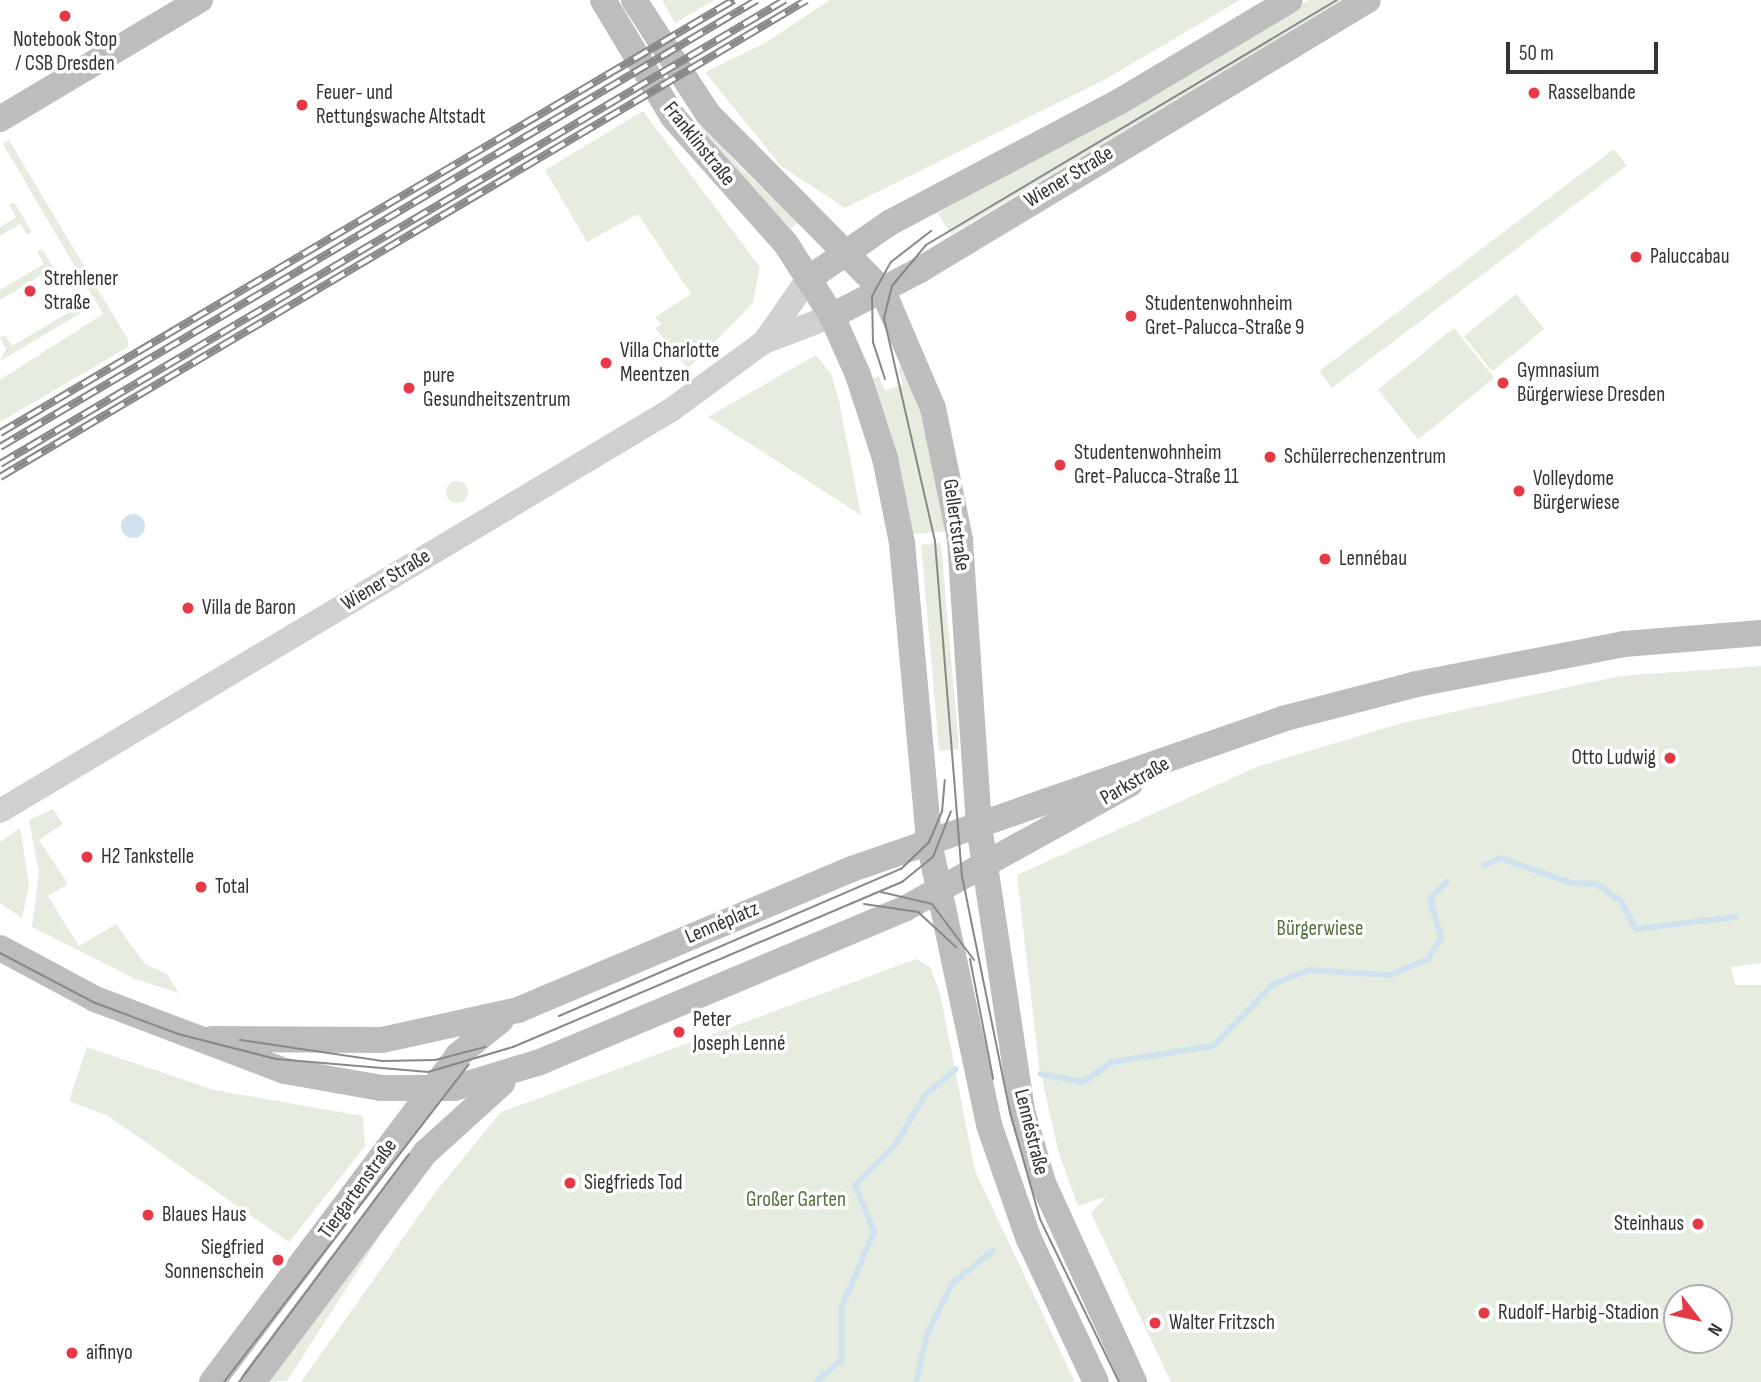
<!DOCTYPE html>
<html>
<head>
<meta charset="utf-8">
<style>
  body { margin:0 }
  #map { position:relative; width:1761px; height:1382px; overflow:hidden; background:#fff; font-family:"Sofia Sans Condensed",sans-serif }
  div>[style] { position:absolute }
  .green>* { inset:0; background:#e6ecdf; transform-origin:0 0 }
  .round { border-radius:50% }
  .water>* { inset:0; background:#cfe2ee }
  .stream>* { height:6px; margin:-3px; padding:0 3px; transform-origin:3px; border-radius:3px; background:#cfe2ee }
  .tertiary>* { height:24px; margin:-12px; padding:0 12px; transform-origin:12px; border-radius:12px; background:#d0d0d0 }
  .secondary>* { height:26px; margin:-13px; padding:0 13px; transform-origin:13px; border-radius:13px; background:#bdbdbd }
  .tram>* { height:2px; margin:-1px; padding:0 1px; transform-origin:1px; border-radius:1px; background:#888 }
  .rail>* { height:8px; margin-top:-4px; transform-origin:0; background:repeating-linear-gradient(90deg,#fff 0 16px,#888 0 32px); box-sizing:border-box; border-block:2px solid #888 }
  .dots>* { width:19px; height:19px; translate:-50% -50%; box-sizing:border-box; border:4px solid #fff; border-radius:50% }
  span { translate:-50% -50%; white-space:nowrap; text-align:center; line-height:1.15; -webkit-text-stroke:7px #fff; paint-order:stroke }
  .poi-label { font-size:21px; color:#333 }
  .left { translate:0 -50%; text-align:left }
  .right { translate:-100% -50%; text-align:right }
  .street-label { font-size:21px; color:#333 }
  .park-label { font-size:21px; color:#56703f }
  .north { position:absolute; left:1663px; top:1284px; width:70px; height:70px; box-sizing:border-box; background:#fff; border:2px solid #adadad; border-radius:50%; rotate:122deg; font-size:19px; font-weight:700; line-height:28px; text-align:center; color:#333 }
  .north::after { content:''; display:block; margin:auto; width:24px; height:32px; background:#e63946; clip-path:polygon(50% 0,100% 100%,50% 72%,0 100%) }
  .scale { position:absolute; left:1506px; top:42px; width:152px; height:32px; box-sizing:border-box; border:4px solid #333; border-top:0; padding-left:9px; font-size:21px; line-height:24px; white-space:nowrap; color:#333; -webkit-text-stroke:5px #fff; paint-order:stroke }
</style>
</head>
<body>
<div id="map">
  <div class="green">
    <div style="clip-path:polygon(662px 0,714px 0,675px 23px)"></div>
    <div style="clip-path:polygon(830px 0,1240px 0,1106px 79px,845px 208px,781px 166px,705px 72px,765px 43px)"></div>
    <div style="clip-path:polygon(1309px 0,1346px 0,951px 234px,938px 213px)"></div>
    <div style="clip-path:polygon(643px 111px,760px 267px,753px 303px,688px 369px,655px 328px,661px 324px,655px 317px,691px 294px,638px 214px,587px 242px,545px 170px)"></div>
    <div style="clip-path:polygon(704px 125px,739px 166px,798px 222px,791px 229px,698px 130px)"></div>
    <div style="clip-path:polygon(9px 140px,128px 340px,128px 347px,0 422px,0 380px,103px 314px,3px 144px)"></div>
    <div style="left:1614px;top:149px;width:21px;height:369px;rotate:53deg"></div>
    <div style="clip-path:polygon(14px 202px,32px 232px,27px 235px,20px 224px,0 236px,0 227px,16px 217px,9px 205px)"></div>
    <div style="clip-path:polygon(42px 249px,60px 278px,54px 282px,48px 271px,0 300px,0 290px,44px 264px,37px 252px)"></div>
    <div style="left:1516px;top:294px;width:45px;height:67px;rotate:51deg"></div>
    <div style="clip-path:polygon(71px 296px,81px 313px,0 361px,6px 349px,0 338px,5px 335px,12px 346px,71px 311px,65px 299px)"></div>
    <div style="left:1454px;top:328px;width:64px;height:98px;rotate:51deg"></div>
    <div style="clip-path:polygon(816px 355px,831px 374px,839px 401px,861px 515px,708px 417px)"></div>
    <div style="clip-path:polygon(907px 364px,929px 428px,950px 531px,911px 534px,872px 379px,879px 376px,885px 391px,903px 384px,898px 367px)"></div>
    <div class="round" style="left:446px;top:481px;width:22px;height:22px"></div>
    <div style="left:941px;top:543px;width:207px;height:20px;rotate:85deg"></div>
    <div style="clip-path:polygon(evenodd,1761px 666px,1761px 963px,1731px 967px,1735px 985px,1761px 985px,1761px 1382px,1171px 1382px,1091px 1213px,1107px 1196px,1078px 1206px,1059px 1154px,1039px 1066px,1017px 875px,1259px 766px,1402px 723px,1620px 676px,1761px 666px,1719px 1298px,1719px 1340px,1677px 1340px,1677px 1298px,1719px 1298px)"></div>
    <div style="clip-path:polygon(53px 809px,63px 824px,39px 840px,68px 884px,48px 896px,79px 946px,116px 924px,145px 964px,167px 974px,179px 993px,135px 979px,32px 927px,39px 873px,29px 820px)"></div>
    <div style="clip-path:polygon(20px 828px,29px 885px,22px 918px,0 903px,0 842px)"></div>
    <div style="clip-path:polygon(916px 959px,930px 967px,940px 993px,975px 1171px,1075px 1382px,301px 1382px,437px 1190px,501px 1112px)"></div>
    <div style="clip-path:polygon(87px 1047px,214px 1090px,363px 1116px,365px 1146px,289px 1242px,108px 1116px,69px 1101px)"></div>
    <div style="clip-path:polygon(399px 1206px,287px 1381px,261px 1382px)"></div>
  </div>
  <div class="water">
    <div class="round" style="left:121px;top:514px;width:24px;height:24px"></div>
  </div>
  <div class="stream">
    <div style="left:1485px;top:865px;width:17px;rotate:-24deg"></div>
    <div style="left:1501px;top:858px;width:74px;rotate:19.7deg"></div>
    <div style="left:1571px;top:883px;width:25px;rotate:2deg"></div>
    <div style="left:1596px;top:884px;width:30px;rotate:34deg"></div>
    <div style="left:1621px;top:901px;width:32px;rotate:62deg"></div>
    <div style="left:1636px;top:929px;width:100px;rotate:-6.9deg"></div>
    <div style="left:1041px;top:1074px;width:43px;rotate:10.8deg"></div>
    <div style="left:1083px;top:1082px;width:35px;rotate:-35deg"></div>
    <div style="left:1112px;top:1062px;width:102px;rotate:-9deg"></div>
    <div style="left:1213px;top:1046px;width:86px;rotate:-45.9deg"></div>
    <div style="left:1273px;top:984px;width:39px;rotate:-21deg"></div>
    <div style="left:1309px;top:970px;width:82px;rotate:3.5deg"></div>
    <div style="left:1391px;top:975px;width:40px;rotate:-23.4deg"></div>
    <div style="left:1428px;top:959px;width:25px;rotate:-58deg"></div>
    <div style="left:1441px;top:938px;width:41px;rotate:-105.4deg"></div>
    <div style="left:1430px;top:898px;width:23px;rotate:-43deg"></div>
    <div style="left:816px;top:1382px;width:35px;rotate:-41deg"></div>
    <div style="left:842px;top:1359px;width:53px;rotate:-90deg"></div>
    <div style="left:842px;top:1306px;width:81px;rotate:-66.6deg"></div>
    <div style="left:874px;top:1232px;width:51px;rotate:-112deg"></div>
    <div style="left:855px;top:1185px;width:57px;rotate:-45deg"></div>
    <div style="left:895px;top:1145px;width:58px;rotate:-59deg"></div>
    <div style="left:925px;top:1095px;width:40px;rotate:-40deg"></div>
    <div style="left:916px;top:1382px;width:49px;rotate:-77.1deg"></div>
    <div style="left:927px;top:1334px;width:56px;rotate:-63.4deg"></div>
    <div style="left:952px;top:1284px;width:52px;rotate:-39.5deg"></div>
  </div>
  <div class="tertiary">
    <div style="left:764px;top:342px;width:77px;rotate:-55.1deg"></div>
    <div style="left:0;top:811px;width:782px;rotate:-30.86deg"></div>
    <div style="left:671px;top:410px;width:115px;rotate:-36.2deg"></div>
    <div style="left:764px;top:342px;width:73px;rotate:-20.9deg"></div>
  </div>
  <div class="secondary">
    <div style="left:603px;top:0;width:136px;rotate:59.1deg"></div>
    <div style="left:673px;top:117px;width:170px;rotate:48.3deg"></div>
    <div style="left:786px;top:244px;width:85px;rotate:57.4deg"></div>
    <div style="left:832px;top:316px;width:64px;rotate:66.2deg"></div>
    <div style="left:858px;top:375px;width:87px;rotate:72deg"></div>
    <div style="left:885px;top:458px;width:87px;rotate:78.7deg"></div>
    <div style="left:902px;top:543px;width:300px;rotate:84.8deg"></div>
    <div style="left:929px;top:842px;width:289px;rotate:78deg"></div>
    <div style="left:989px;top:1125px;width:119px;rotate:70.8deg"></div>
    <div style="left:1028px;top:1237px;width:160px;rotate:64.9deg"></div>
    <div style="left:634px;top:0;width:136px;rotate:57deg"></div>
    <div style="left:708px;top:114px;width:249px;rotate:45.3deg"></div>
    <div style="left:883px;top:291px;width:127px;rotate:66.9deg"></div>
    <div style="left:933px;top:408px;width:135px;rotate:78.4deg"></div>
    <div style="left:960px;top:540px;width:287px;rotate:86.2deg"></div>
    <div style="left:979px;top:826px;width:288px;rotate:81.4deg"></div>
    <div style="left:1022px;top:1111px;width:75px;rotate:73.7deg"></div>
    <div style="left:1043px;top:1183px;width:219px;rotate:65.4deg"></div>
    <div style="left:0;top:119px;width:233px;rotate:-30.8deg"></div>
    <div style="left:808px;top:279px;width:101px;rotate:-34.5deg"></div>
    <div style="left:891px;top:222px;width:255px;rotate:-27.8deg"></div>
    <div style="left:1117px;top:103px;width:201px;rotate:-30.8deg"></div>
    <div style="left:832px;top:316px;width:97px;rotate:-27.6deg"></div>
    <div style="left:918px;top:271px;width:525px;rotate:-31.06deg"></div>
    <div style="left:0;top:948px;width:108px;rotate:28.2deg"></div>
    <div style="left:95px;top:999px;width:203px;rotate:20.8deg"></div>
    <div style="left:285px;top:1071px;width:97px;rotate:10deg"></div>
    <div style="left:381px;top:1088px;width:73px"></div>
    <div style="left:454px;top:1088px;width:90px;rotate:-16.8deg"></div>
    <div style="left:540px;top:1062px;width:397px;rotate:-22.8deg"></div>
    <div style="left:906px;top:908px;width:256px;rotate:-29deg"></div>
    <div style="left:212px;top:1039px;width:170px;rotate:0.3deg"></div>
    <div style="left:382px;top:1040px;width:139px;rotate:-12.4deg"></div>
    <div style="left:518px;top:1010px;width:363px;rotate:-22.9deg"></div>
    <div style="left:852px;top:869px;width:455px;rotate:-19.2deg"></div>
    <div style="left:1282px;top:719px;width:139px;rotate:-14.5deg"></div>
    <div style="left:1417px;top:684px;width:211px;rotate:-10.9deg"></div>
    <div style="left:1624px;top:644px;width:137px;rotate:-4.6deg"></div>
    <div style="left:212px;top:1382px;width:409px;rotate:-53deg"></div>
    <div style="left:458px;top:1055px;width:55px;rotate:-39.1deg"></div>
    <div style="left:253px;top:1382px;width:288px;rotate:-53.1deg"></div>
    <div style="left:426px;top:1152px;width:103px;rotate:-42.2deg"></div>
  </div>
  <div class="tram">
    <div style="left:885px;top:379px;width:38px;rotate:-108deg"></div>
    <div style="left:873px;top:343px;width:47px;rotate:-91.2deg"></div>
    <div style="left:872px;top:296px;width:39px;rotate:-61deg"></div>
    <div style="left:891px;top:262px;width:51px;rotate:-37.8deg"></div>
    <div style="left:881px;top:892px;width:52px;rotate:13.2deg"></div>
    <div style="left:932px;top:904px;width:70px;rotate:53.1deg"></div>
    <div style="left:864px;top:904px;width:55px;rotate:8.4deg"></div>
    <div style="left:918px;top:912px;width:52px;rotate:42.6deg"></div>
    <div style="left:0;top:953px;width:105px;rotate:27.8deg"></div>
    <div style="left:93px;top:1002px;width:91px;rotate:20.6deg"></div>
    <div style="left:178px;top:1034px;width:101px;rotate:14.3deg"></div>
    <div style="left:276px;top:1059px;width:153px;rotate:4.9deg"></div>
    <div style="left:428px;top:1072px;width:89px;rotate:-16.4deg"></div>
    <div style="left:513px;top:1047px;width:423px;rotate:-23deg"></div>
    <div style="left:902px;top:882px;width:40px;rotate:-39deg"></div>
    <div style="left:933px;top:857px;width:49px;rotate:-68.6deg"></div>
    <div style="left:970px;top:959px;width:122px;rotate:79.1deg"></div>
    <div style="left:559px;top:1016px;width:372px;rotate:-23.3deg"></div>
    <div style="left:901px;top:869px;width:39px;rotate:-44deg"></div>
    <div style="left:929px;top:842px;width:33px;rotate:-67deg"></div>
    <div style="left:942px;top:812px;width:32px;rotate:-85deg"></div>
    <div style="left:240px;top:1040px;width:144px;rotate:8.4deg"></div>
    <div style="left:382px;top:1061px;width:53px;rotate:-1.1deg"></div>
    <div style="left:435px;top:1060px;width:52px;rotate:-14.6deg"></div>
    <div style="left:224px;top:1382px;width:401px;rotate:-52.4deg"></div>
    <div style="left:239px;top:1382px;width:284px;rotate:-53.3deg"></div>
    <div style="left:1119px;top:1382px;width:181px;rotate:-115.9deg"></div>
    <div style="left:1040px;top:1219px;width:111px;rotate:-105.7deg"></div>
    <div style="left:1010px;top:1112px;width:240px;rotate:-101.5deg"></div>
    <div style="left:962px;top:877px;width:337px;rotate:-94.6deg"></div>
    <div style="left:935px;top:541px;width:229px;rotate:-102.9deg"></div>
    <div style="left:884px;top:318px;width:33px;rotate:-76deg"></div>
    <div style="left:892px;top:286px;width:53px;rotate:-50.3deg"></div>
    <div style="left:926px;top:245px;width:478px;rotate:-30.8deg"></div>
  </div>
  <div class="rail">
    <div style="left:0;top:433px;width:852px;rotate:-30.54deg"></div>
    <div style="left:0;top:447px;width:879px;rotate:-30.56deg"></div>
    <div style="left:0;top:464px;width:912px;rotate:-30.59deg"></div>
    <div style="left:0;top:477px;width:937px;rotate:-30.59deg"></div>
  </div>
  <div class="dots">
    <div style="left:65px;top:16px;background:#e63946"></div>
    <div style="left:1534px;top:93px;background:#e63946"></div>
    <div style="left:302px;top:105px;background:#e63946"></div>
    <div style="left:1636px;top:257px;background:#e63946"></div>
    <div style="left:30px;top:291px;background:#e63946"></div>
    <div style="left:1131px;top:316px;background:#e63946"></div>
    <div style="left:606px;top:363px;background:#e63946"></div>
    <div style="left:1503px;top:383px;background:#e63946"></div>
    <div style="left:409px;top:388px;background:#e63946"></div>
    <div style="left:1270px;top:457px;background:#e63946"></div>
    <div style="left:1060px;top:465px;background:#e63946"></div>
    <div style="left:1519px;top:491px;background:#e63946"></div>
    <div style="left:1325px;top:559px;background:#e63946"></div>
    <div style="left:188px;top:608px;background:#e63946"></div>
    <div style="left:1670px;top:758px;background:#e63946"></div>
    <div style="left:87px;top:857px;background:#e63946"></div>
    <div style="left:201px;top:887px;background:#e63946"></div>
    <div style="left:679px;top:1032px;background:#e63946"></div>
    <div style="left:570px;top:1183px;background:#e63946"></div>
    <div style="left:148px;top:1215px;background:#e63946"></div>
    <div style="left:1698px;top:1224px;background:#e63946"></div>
    <div style="left:278px;top:1260px;background:#e63946"></div>
    <div style="left:1484px;top:1313px;background:#e63946"></div>
    <div style="left:1155px;top:1323px;background:#e63946"></div>
    <div style="left:72px;top:1353px;background:#e63946"></div>
  </div>
  <div class="poi-label">
    <span style="left:65px;top:52px">Notebook Stop<br>/ CSB Dresden</span>
    <span class="left" style="left:316px;top:105px">Feuer- und<br>Rettungswache Altstadt</span>
    <span class="left" style="left:1548px;top:93px">Rasselbande</span>
    <span class="left" style="left:1650px;top:257px">Paluccabau</span>
    <span class="left" style="left:44px;top:291px">Strehlener<br>Straße</span>
    <span class="left" style="left:1145px;top:316px">Studentenwohnheim<br>Gret-Palucca-Straße 9</span>
    <span class="left" style="left:620px;top:363px">Villa Charlotte<br>Meentzen</span>
    <span class="left" style="left:1517px;top:383px">Gymnasium<br>Bürgerwiese Dresden</span>
    <span class="left" style="left:423px;top:388px">pure<br>Gesundheitszentrum</span>
    <span class="left" style="left:1074px;top:465px">Studentenwohnheim<br>Gret-Palucca-Straße 11</span>
    <span class="left" style="left:1284px;top:457px">Schülerrechenzentrum</span>
    <span class="left" style="left:1533px;top:491px">Volleydome<br>Bürgerwiese</span>
    <span class="left" style="left:1339px;top:559px">Lennébau</span>
    <span class="left" style="left:202px;top:608px">Villa de Baron</span>
    <span class="right" style="left:1656px;top:758px">Otto Ludwig</span>
    <span class="left" style="left:101px;top:857px">H2 Tankstelle</span>
    <span class="left" style="left:215px;top:887px">Total</span>
    <span class="left" style="left:693px;top:1032px">Peter<br>Joseph Lenné</span>
    <span class="left" style="left:584px;top:1183px">Siegfrieds Tod</span>
    <span class="left" style="left:162px;top:1215px">Blaues Haus</span>
    <span class="right" style="left:1684px;top:1224px">Steinhaus</span>
    <span class="right" style="left:264px;top:1260px">Siegfried<br>Sonnenschein</span>
    <span class="left" style="left:1498px;top:1313px">Rudolf-Harbig-Stadion</span>
    <span class="left" style="left:1169px;top:1323px">Walter Fritzsch</span>
    <span class="left" style="left:86px;top:1353px">aifinyo</span>
  </div>
  <div class="street-label">
    <span style="left:699px;top:144px;rotate:51deg">Franklinstraße</span>
    <span style="left:1069px;top:177px;rotate:-31deg">Wiener Straße</span>
    <span style="left:956px;top:525px;rotate:82deg">Gellertstraße</span>
    <span style="left:386px;top:580px;rotate:-31deg">Wiener Straße</span>
    <span style="left:1135px;top:781px;rotate:-30deg">Parkstraße</span>
    <span style="left:722px;top:923px;rotate:-23deg">Lennéplatz</span>
    <span style="left:1031px;top:1132px;rotate:76deg">Lennéstraße</span>
    <span style="left:358px;top:1189px;rotate:-54deg">Tiergartenstraße</span>
  </div>
  <div class="park-label">
    <span style="left:1320px;top:929px">Bürgerwiese</span>
    <span style="left:796px;top:1200px">Großer Garten</span>
  </div>
  <div class="north">N</div>
  <div class="scale">50 m</div>
</div>
</body>
</html>
